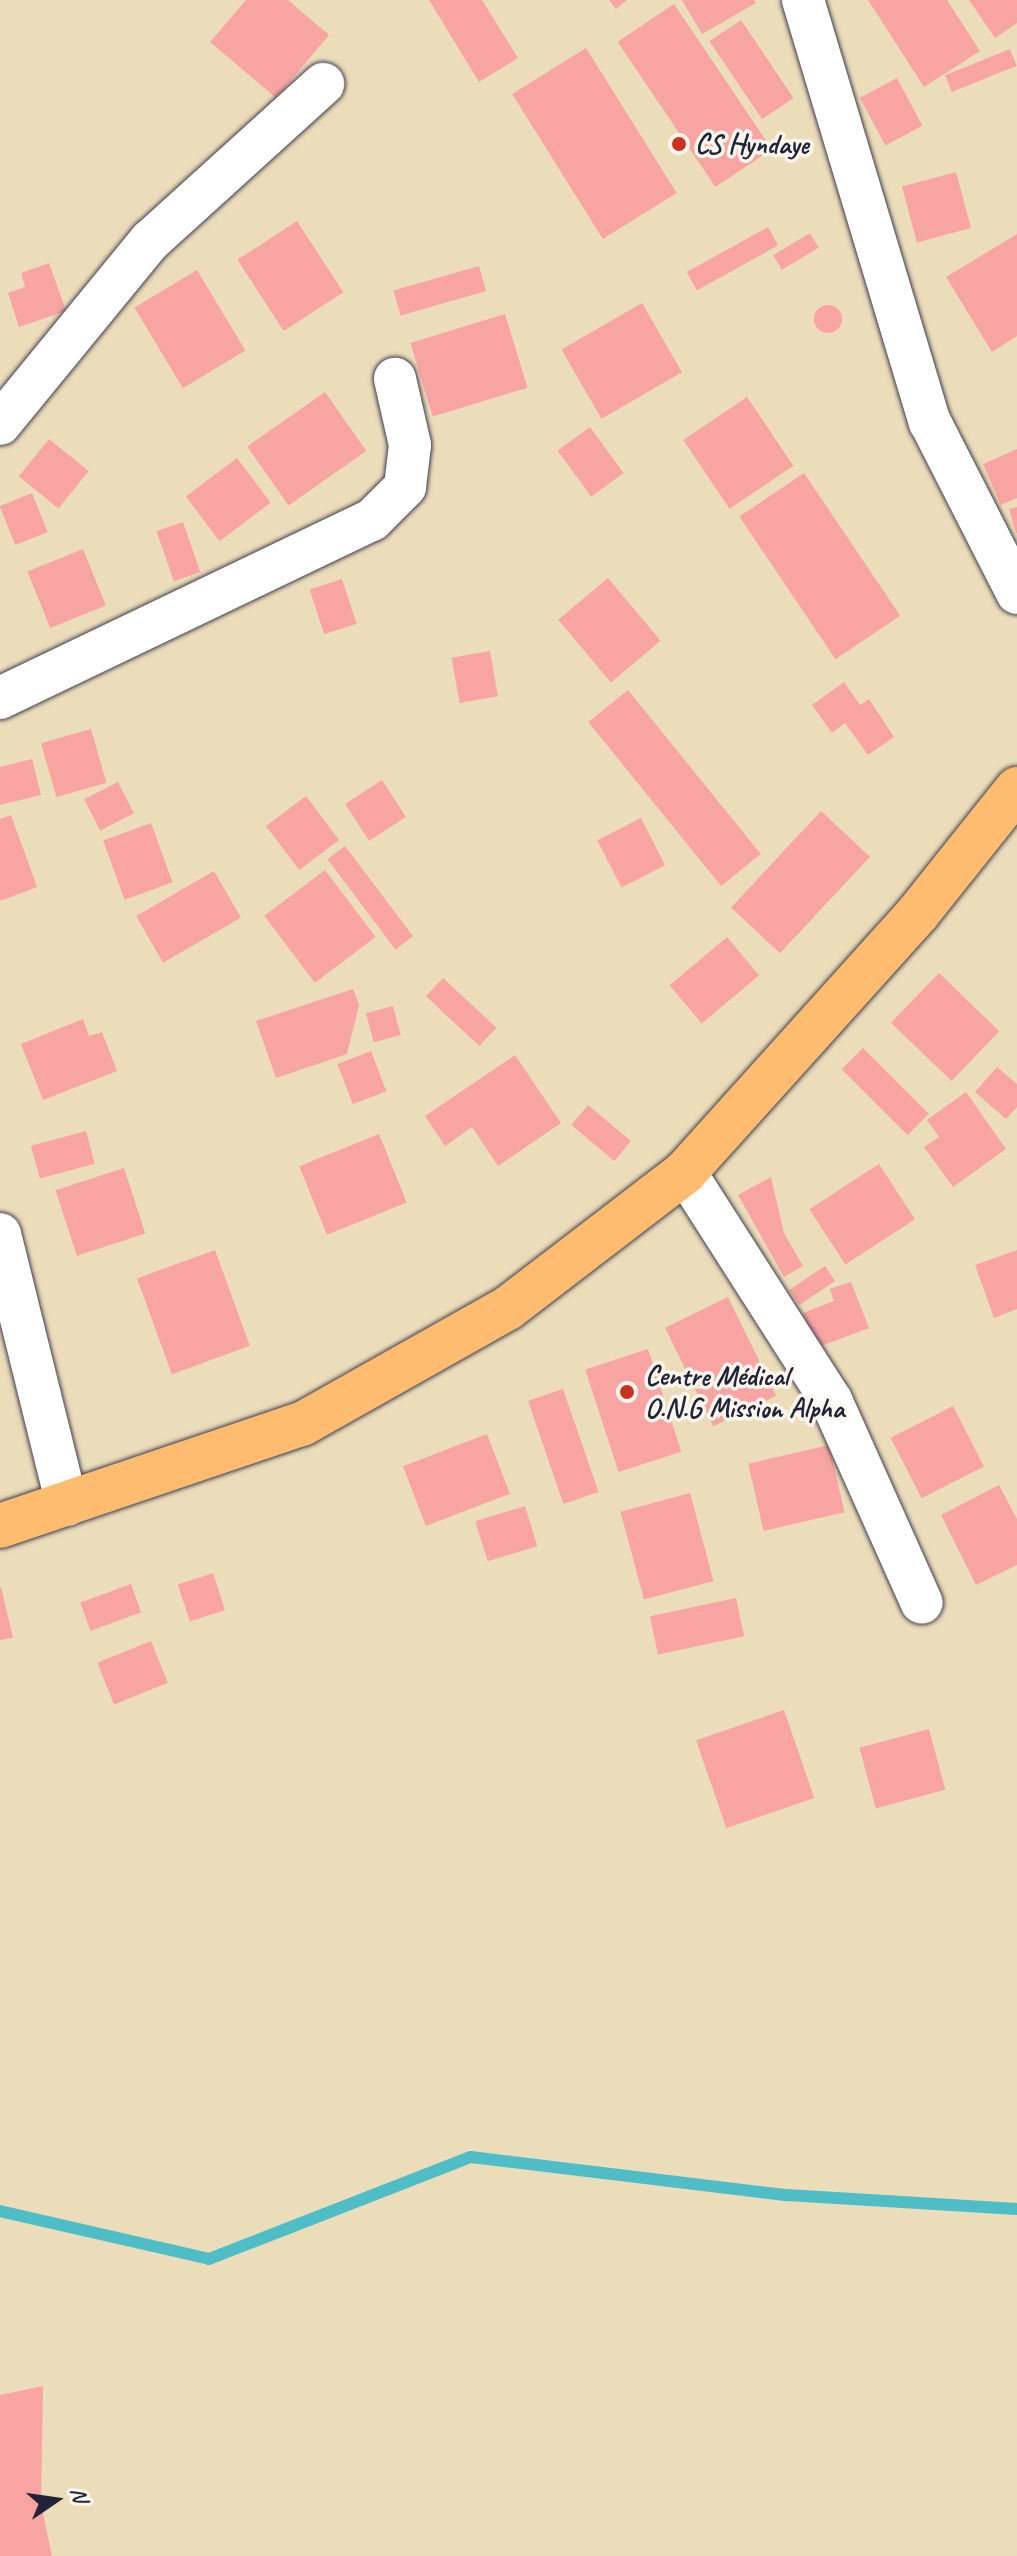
<!DOCTYPE html>
<html>
<head>
<meta charset="utf-8">
<style>
  body { margin:0 }
  #map { position:relative; width:1017px; height:2556px; overflow:hidden; background:#ecddba; font-family:Caveat,sans-serif }
  div>[style] { position:absolute }
  .stream>* { height:12px; margin:-6px; padding:0 6px; transform-origin:6px; border-radius:6px; background:#4fbdc6 }
  .building>* { inset:0; background:#f8a4a2; transform-origin:0 0 }
  .round { border-radius:50% }
  .roads { filter:drop-shadow(0 0 2px #403e4e) drop-shadow(0 0 2px #403e4e) }
  .minor>* { height:42px; margin:-21px; padding:0 21px; transform-origin:21px; border-radius:21px; background:#fff }
  .trunk>* { height:44px; margin:-22px; padding:0 22px; transform-origin:22px; border-radius:22px; background:#fdbc6f }
  .dots>* { width:22px; height:22px; translate:-50% -50%; box-sizing:border-box; border:4px solid #fbf7ec; border-radius:50% }
  span { translate:-50% -50%; white-space:nowrap; text-align:center; line-height:1.15; -webkit-text-stroke:7px #fbf7ec; paint-order:stroke }
  .poi-label { font-size:28px; color:#22223b; font-weight:700 }
  .left { translate:0 -50%; text-align:left }
  .north { position:absolute; left:16px; top:2460px; width:80px; height:80px; -webkit-text-stroke:6px #fbf7ec; paint-order:stroke; rotate:77deg; font-size:22px; font-weight:700; line-height:32px; text-align:center; color:#22223b }
  .north::after { content:''; display:block; margin:auto; width:28px; height:36px; background:#22223b; clip-path:polygon(50% 0,100% 100%,50% 72%,0 100%) }
</style>
</head>
<body>
<div id="map">
  <div class="stream">
    <div style="left:0;top:2211px;width:214px;rotate:12.9deg"></div>
    <div style="left:209px;top:2259px;width:281px;rotate:-21.3deg"></div>
    <div style="left:471px;top:2157px;width:318px;rotate:6.9deg"></div>
    <div style="left:787px;top:2195px;width:230px;rotate:3.5deg"></div>
  </div>
  <div class="building">
    <div style="clip-path:polygon(246px 0,288px 0,329px 35px,276px 98px,210px 42px)"></div>
    <div style="clip-path:polygon(429px 0,482px 0,518px 58px,479px 82px)"></div>
    <div style="clip-path:polygon(609px 0,627px 0,616px 9px)"></div>
    <div style="clip-path:polygon(682px 0,754px 0,756px 3px,702px 34px)"></div>
    <div style="clip-path:polygon(868px 0,947px 0,980px 51px,924px 87px)"></div>
    <div style="clip-path:polygon(969px 0,1017px 0,1017px 23px,995px 38px)"></div>
    <div style="left:674px;top:4px;width:175px;height:68px;rotate:56deg"></div>
    <div style="left:741px;top:20px;width:94px;height:38px;rotate:56deg"></div>
    <div style="left:586px;top:48px;width:171px;height:87px;rotate:58deg"></div>
    <div style="left:1010px;top:49px;width:18px;height:70px;rotate:68deg"></div>
    <div style="left:897px;top:78px;width:54px;height:42px;rotate:62deg"></div>
    <div style="left:956px;top:172px;width:58px;height:56px;rotate:75deg"></div>
    <div style="left:297px;top:221px;width:85px;height:71px;rotate:57deg"></div>
    <div style="left:768px;top:227px;width:21px;height:93px;rotate:61deg"></div>
    <div style="left:810px;top:233px;width:17px;height:43px;rotate:59deg"></div>
    <div style="clip-path:polygon(1017px 234px,1017px 336px,992px 352px,946px 277px)"></div>
    <div style="clip-path:polygon(49px 263px,66px 311px,19px 327px,8px 293px,25px 287px,21px 273px)"></div>
    <div style="left:479px;top:266px;width:26px;height:89px;rotate:74deg"></div>
    <div style="left:197px;top:270px;width:94px;height:73px;rotate:59deg"></div>
    <div style="left:642px;top:303px;width:80px;height:93px;rotate:60deg"></div>
    <div class="round" style="left:814px;top:305px;width:28px;height:28px"></div>
    <div style="left:505px;top:314px;width:77px;height:99px;rotate:73deg"></div>
    <div style="left:325px;top:392px;width:72px;height:95px;rotate:55deg"></div>
    <div style="left:747px;top:397px;width:83px;height:77px;rotate:56deg"></div>
    <div style="left:590px;top:427px;width:57px;height:40px;rotate:54deg"></div>
    <div style="left:49px;top:439px;width:51px;height:48px;rotate:39deg"></div>
    <div style="clip-path:polygon(1017px 449px,1017px 498px,1001px 505px,983px 464px)"></div>
    <div style="left:237px;top:458px;width:56px;height:64px;rotate:53deg"></div>
    <div style="left:804px;top:473px;width:172px;height:78px;rotate:56deg"></div>
    <div style="left:32px;top:493px;width:42px;height:35px;rotate:68deg"></div>
    <div style="clip-path:polygon(1017px 507px,1017px 533px,1016px 533px,1009px 509px)"></div>
    <div style="left:183px;top:522px;width:53px;height:28px;rotate:71deg"></div>
    <div style="left:83px;top:549px;width:61px;height:60px;rotate:68deg"></div>
    <div style="left:608px;top:578px;width:82px;height:65px;rotate:50deg"></div>
    <div style="left:342px;top:579px;width:47px;height:34px;rotate:72deg"></div>
    <div style="left:490px;top:651px;width:46px;height:39px;rotate:80deg"></div>
    <div style="clip-path:polygon(844px 682px,860px 705px,869px 699px,894px 737px,868px 755px,845px 723px,832px 733px,812px 705px)"></div>
    <div style="left:628px;top:690px;width:211px;height:51px;rotate:51deg"></div>
    <div style="left:91px;top:729px;width:56px;height:52px;rotate:74deg"></div>
    <div style="clip-path:polygon(32px 759px,41px 795px,0 805px,0 767px)"></div>
    <div style="left:382px;top:780px;width:44px;height:44px;rotate:57deg"></div>
    <div style="left:118px;top:782px;width:35px;height:38px;rotate:63deg"></div>
    <div style="left:306px;top:796px;width:55px;height:50px;rotate:53deg"></div>
    <div style="left:821px;top:811px;width:67px;height:132px;rotate:43deg"></div>
    <div style="clip-path:polygon(11px 815px,37px 887px,0 901px,0 819px)"></div>
    <div style="left:641px;top:818px;width:53px;height:49px;rotate:63deg"></div>
    <div style="left:151px;top:823px;width:63px;height:51px;rotate:70deg"></div>
    <div style="left:345px;top:846px;width:113px;height:22px;rotate:53deg"></div>
    <div style="left:325px;top:870px;width:84px;height:76px;rotate:53deg"></div>
    <div style="left:214px;top:871px;width:54px;height:90px;rotate:60deg"></div>
    <div style="left:727px;top:937px;width:50px;height:75px;rotate:50deg"></div>
    <div style="left:939px;top:973px;width:84px;height:69px;rotate:44deg"></div>
    <div style="left:443px;top:978px;width:73px;height:25px;rotate:43deg"></div>
    <div style="clip-path:polygon(353px 989px,359px 1005px,347px 1054px,276px 1078px,256px 1021px)"></div>
    <div style="left:393px;top:1006px;width:30px;height:28px;rotate:75deg"></div>
    <div style="clip-path:polygon(83px 1019px,89px 1036px,102px 1032px,117px 1071px,43px 1100px,21px 1044px)"></div>
    <div style="left:863px;top:1048px;width:93px;height:30px;rotate:45deg"></div>
    <div style="left:371px;top:1051px;width:43px;height:36px;rotate:69deg"></div>
    <div style="clip-path:polygon(515px 1055px,561px 1123px,498px 1166px,472px 1127px,445px 1146px,425px 1116px)"></div>
    <div style="clip-path:polygon(997px 1067px,1017px 1084px,1017px 1107px,1006px 1119px,975px 1092px)"></div>
    <div style="clip-path:polygon(966px 1092px,1006px 1149px,953px 1187px,924px 1147px,939px 1137px,927px 1120px)"></div>
    <div style="left:588px;top:1105px;width:56px;height:26px;rotate:40deg"></div>
    <div style="left:86px;top:1131px;width:34px;height:57px;rotate:75deg"></div>
    <div style="left:379px;top:1134px;width:74px;height:86px;rotate:68deg"></div>
    <div style="left:879px;top:1164px;width:66px;height:83px;rotate:57deg"></div>
    <div style="left:124px;top:1168px;width:69px;height:72px;rotate:72deg"></div>
    <div style="clip-path:polygon(771px 1177px,784px 1233px,803px 1266px,784px 1277px,738px 1195px)"></div>
    <div style="left:215px;top:1250px;width:102px;height:83px;rotate:70deg"></div>
    <div style="clip-path:polygon(1017px 1250px,1017px 1309px,994px 1318px,975px 1265px)"></div>
    <div style="left:825px;top:1266px;width:18px;height:43px;rotate:56deg"></div>
    <div style="clip-path:polygon(851px 1282px,869px 1328px,816px 1348px,803px 1313px,834px 1301px,830px 1289px)"></div>
    <div style="left:728px;top:1297px;width:110px;height:70px;rotate:64deg"></div>
    <div style="left:648px;top:1349px;width:108px;height:66px;rotate:72deg"></div>
    <div style="left:563px;top:1389px;width:109px;height:37px;rotate:71deg"></div>
    <div style="left:953px;top:1406px;width:68px;height:70px;rotate:63deg"></div>
    <div style="left:487px;top:1434px;width:64px;height:90px;rotate:69deg"></div>
    <div style="left:829px;top:1445px;width:69px;height:83px;rotate:77deg"></div>
    <div style="clip-path:polygon(999px 1485px,1017px 1519px,1017px 1565px,976px 1585px,941px 1515px)"></div>
    <div style="left:690px;top:1493px;width:91px;height:72px;rotate:75deg"></div>
    <div style="left:525px;top:1506px;width:42px;height:52px;rotate:73deg"></div>
    <div style="left:213px;top:1573px;width:39px;height:37px;rotate:72deg"></div>
    <div style="left:131px;top:1584px;width:30px;height:54px;rotate:70deg"></div>
    <div style="clip-path:polygon(1px 1587px,13px 1638px,0 1640px,0 1588px)"></div>
    <div style="left:736px;top:1598px;width:39px;height:88px;rotate:78deg"></div>
    <div style="left:151px;top:1641px;width:45px;height:58px;rotate:68deg"></div>
    <div style="left:784px;top:1710px;width:93px;height:93px;rotate:71deg"></div>
    <div style="left:929px;top:1729px;width:63px;height:72px;rotate:75deg"></div>
    <div style="clip-path:polygon(43px 2386px,41px 2503px,52px 2556px,0 2556px,0 2395px)"></div>
  </div>
  <div class="roads">
    <div class="minor">
      <div style="left:803px;top:0;width:441px;rotate:73.3deg"></div>
      <div style="left:930px;top:422px;width:192px;rotate:63deg"></div>
      <div style="left:0;top:424px;width:237px;rotate:-50.7deg"></div>
      <div style="left:150px;top:241px;width:234px;rotate:-42.2deg"></div>
      <div style="left:0;top:698px;width:412px;rotate:-25.6deg"></div>
      <div style="left:372px;top:520px;width:47px;rotate:-45deg"></div>
      <div style="left:405px;top:487px;width:42px;rotate:-83.2deg"></div>
      <div style="left:410px;top:445px;width:68px;rotate:-102.8deg"></div>
      <div style="left:685px;top:1172px;width:271px;rotate:57.4deg"></div>
      <div style="left:831px;top:1400px;width:222px;rotate:65.9deg"></div>
      <div style="left:0;top:1234px;width:279px;rotate:76.1deg"></div>
    </div>
    <div class="trunk">
      <div style="left:0;top:1526px;width:319px;rotate:-18.7deg"></div>
      <div style="left:302px;top:1424px;width:236px;rotate:-29.4deg"></div>
      <div style="left:508px;top:1308px;width:223px;rotate:-37.5deg"></div>
      <div style="left:685px;top:1172px;width:348px;rotate:-48deg"></div>
      <div style="left:918px;top:913px;width:159px;rotate:-51.4deg"></div>
    </div>
  </div>
  <div class="dots">
    <div style="left:679px;top:144px;background:#c8321e"></div>
    <div style="left:627px;top:1392px;background:#c8321e"></div>
  </div>
  <div class="poi-label">
    <span class="left" style="left:695px;top:144px">CS Hyndaye</span>
    <span class="left" style="left:645px;top:1392px">Centre Médical<br>O.N.G Mission Alpha</span>
  </div>
  <div class="north">N</div>
</div>
</body>
</html>
